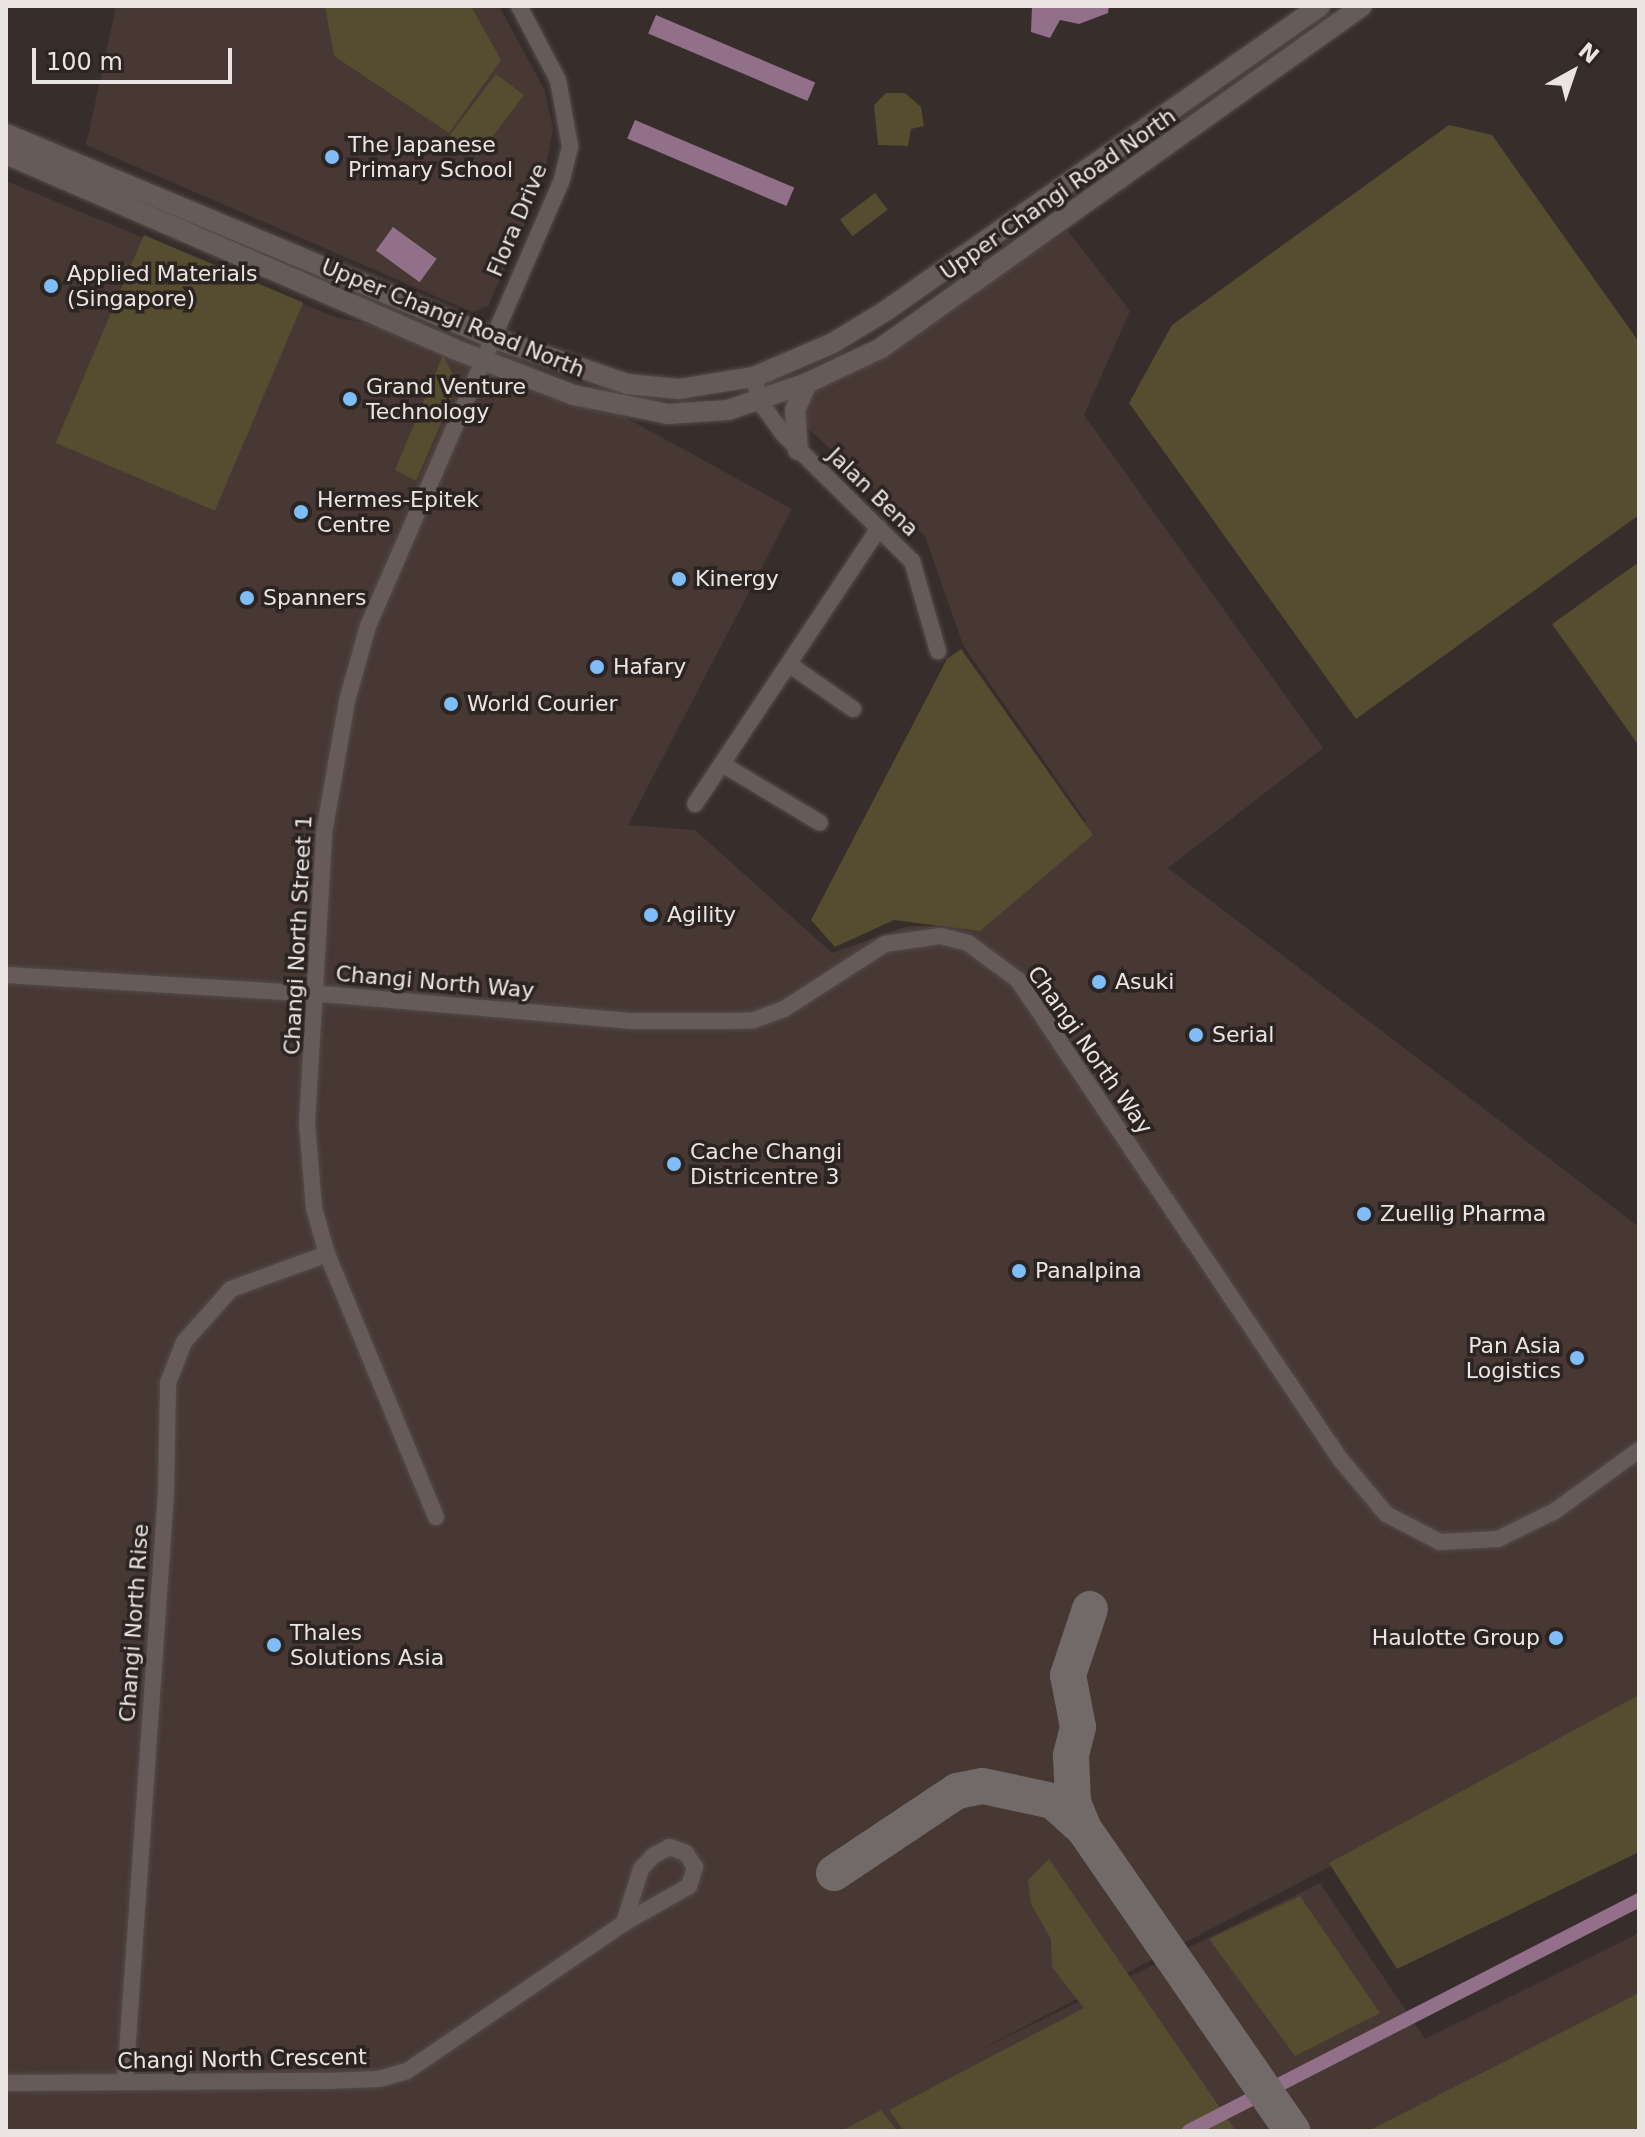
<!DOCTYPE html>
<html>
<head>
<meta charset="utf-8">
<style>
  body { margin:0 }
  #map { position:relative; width:1645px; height:2137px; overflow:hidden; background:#372d2b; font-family:"DejaVu Sans",sans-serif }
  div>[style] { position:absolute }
  .built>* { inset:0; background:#473834 }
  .green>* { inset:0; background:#564c2f; transform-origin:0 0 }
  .water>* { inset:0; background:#92708a; transform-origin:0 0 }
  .canal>* { height:14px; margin:-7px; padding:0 7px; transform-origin:7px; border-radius:7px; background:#92708a }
  .taxiway>* { height:36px; margin:-18px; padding:0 18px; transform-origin:18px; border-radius:18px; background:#726a68 }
  .roads { filter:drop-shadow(0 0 2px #534c4a) drop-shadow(0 0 2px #534c4a) }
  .minor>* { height:16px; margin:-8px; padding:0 8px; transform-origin:8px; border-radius:8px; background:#665b59 }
  .tertiary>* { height:20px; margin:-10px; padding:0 10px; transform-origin:10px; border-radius:10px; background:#665b59 }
  .dots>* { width:22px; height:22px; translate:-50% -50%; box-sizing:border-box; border:4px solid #2c2421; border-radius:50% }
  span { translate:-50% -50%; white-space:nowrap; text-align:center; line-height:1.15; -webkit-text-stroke:7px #2c2421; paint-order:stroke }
  .poi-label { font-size:22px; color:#eae4e2 }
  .left { translate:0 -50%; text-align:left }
  .right { translate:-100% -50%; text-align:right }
  .street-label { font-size:22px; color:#eae4e2 }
  .frame { position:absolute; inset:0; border:8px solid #eae4e2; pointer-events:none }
  .north { position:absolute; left:1533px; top:32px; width:80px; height:80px; -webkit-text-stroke:6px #2c2421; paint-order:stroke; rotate:40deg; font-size:22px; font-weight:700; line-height:32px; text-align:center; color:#eae4e2 }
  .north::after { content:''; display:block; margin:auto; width:28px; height:36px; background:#eae4e2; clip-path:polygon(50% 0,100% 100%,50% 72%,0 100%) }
  .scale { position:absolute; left:32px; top:48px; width:200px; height:36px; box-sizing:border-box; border:4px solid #eae4e2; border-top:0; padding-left:10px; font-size:24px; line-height:28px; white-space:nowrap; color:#eae4e2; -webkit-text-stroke:6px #2c2421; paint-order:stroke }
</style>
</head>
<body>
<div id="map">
  <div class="built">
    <div style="clip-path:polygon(116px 6px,499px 6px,545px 91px,553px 129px,542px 185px,488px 306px,472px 312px,86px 145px)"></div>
    <div style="clip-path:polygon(6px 181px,335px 317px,512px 355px,792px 509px,628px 825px,695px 830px,832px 953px,908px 926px,967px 927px,1086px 821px,963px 645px,925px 536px,786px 408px,1068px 231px,1130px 311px,1084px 415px,1323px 748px,1168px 868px,1639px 1227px,1639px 1705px,972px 2054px,1320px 1883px,1425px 2039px,1639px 1933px,1639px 2131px,6px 2131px)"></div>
  </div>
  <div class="green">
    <div style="clip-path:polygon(325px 6px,471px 6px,501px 60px,449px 133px,334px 56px)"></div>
    <div style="left:496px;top:74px;width:35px;height:78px;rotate:37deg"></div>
    <div style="clip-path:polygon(886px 93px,905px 93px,921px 107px,924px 126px,911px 129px,908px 146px,878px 145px,874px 105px)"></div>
    <div style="clip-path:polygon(1449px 125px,1492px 135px,1639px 342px,1639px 515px,1356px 719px,1129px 403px,1172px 325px)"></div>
    <div style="left:875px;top:193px;width:21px;height:44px;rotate:53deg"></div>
    <div style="left:144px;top:235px;width:173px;height:226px;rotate:23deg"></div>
    <div style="clip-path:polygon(443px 355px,458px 384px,416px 481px,395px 470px)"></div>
    <div style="clip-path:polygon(1639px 562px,1639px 746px,1552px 624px)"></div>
    <div style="clip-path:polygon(961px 649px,1093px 835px,980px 931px,894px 920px,835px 947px,811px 920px,947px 659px)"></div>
    <div style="clip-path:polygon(1639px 1695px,1639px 1852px,1397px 1969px,1329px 1863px)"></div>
    <div style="clip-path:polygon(1049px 1859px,1236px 2131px,904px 2131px,889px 2110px,1084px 2008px,1052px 1967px,1051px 1939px,1031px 1904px,1028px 1880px)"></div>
    <div style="clip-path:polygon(1300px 1896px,1380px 2013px,1295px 2056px,1209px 1939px)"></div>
    <div style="clip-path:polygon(1639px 1993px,1639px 2131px,1368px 2131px)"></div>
    <div style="clip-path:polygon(881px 2110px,897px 2131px,841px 2131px)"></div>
  </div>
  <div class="water">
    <div style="clip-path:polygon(1032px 6px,1109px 6px,1108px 13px,1079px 24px,1060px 20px,1050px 38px,1031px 32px)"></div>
    <div style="left:656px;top:15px;width:173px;height:20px;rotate:23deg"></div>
    <div style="left:635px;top:120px;width:173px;height:20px;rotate:23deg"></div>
    <div style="left:393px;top:227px;width:54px;height:29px;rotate:36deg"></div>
  </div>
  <div class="canal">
    <div style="left:1189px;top:2131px;width:506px;rotate:-27.17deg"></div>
  </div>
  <div class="taxiway">
    <div style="left:1090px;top:1609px;width:70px;rotate:108.4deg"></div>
    <div style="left:1068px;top:1675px;width:53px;rotate:79.1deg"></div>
    <div style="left:1078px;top:1727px;width:30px;rotate:104deg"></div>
    <div style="left:1071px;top:1756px;width:46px;rotate:87.5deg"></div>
    <div style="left:1073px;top:1802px;width:29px;rotate:68deg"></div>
    <div style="left:1084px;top:1829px;width:367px;rotate:55.4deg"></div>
    <div style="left:834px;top:1873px;width:148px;rotate:-33.7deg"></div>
    <div style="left:957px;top:1791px;width:26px;rotate:-11deg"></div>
    <div style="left:983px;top:1786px;width:72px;rotate:12.1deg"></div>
    <div style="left:1053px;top:1801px;width:40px;rotate:42deg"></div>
  </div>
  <div class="roads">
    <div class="minor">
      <div style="left:754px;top:377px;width:26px;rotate:77deg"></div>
      <div style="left:760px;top:402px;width:39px;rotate:54deg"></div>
      <div style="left:783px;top:434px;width:181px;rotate:44.6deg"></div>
      <div style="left:912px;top:561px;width:94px;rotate:73.9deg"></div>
      <div style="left:790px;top:665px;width:77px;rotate:34.9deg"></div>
      <div style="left:722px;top:764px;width:114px;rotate:31deg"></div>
      <div style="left:695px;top:804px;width:332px;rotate:-56.3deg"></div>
      <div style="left:6px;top:975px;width:329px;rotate:3.5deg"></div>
      <div style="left:334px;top:995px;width:300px;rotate:5deg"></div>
      <div style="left:633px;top:1021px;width:98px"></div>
      <div style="left:731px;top:1021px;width:23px;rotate:-2deg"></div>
      <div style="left:754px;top:1020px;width:32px;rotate:-20deg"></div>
      <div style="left:784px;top:1009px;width:120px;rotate:-32.8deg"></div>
      <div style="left:885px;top:944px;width:56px;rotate:-8.3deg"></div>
      <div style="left:940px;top:936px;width:29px;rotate:14deg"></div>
      <div style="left:968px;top:943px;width:62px;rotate:36.5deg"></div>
      <div style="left:1018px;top:980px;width:577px;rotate:56.09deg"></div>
      <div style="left:1340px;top:1459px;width:72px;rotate:50.1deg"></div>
      <div style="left:1386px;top:1514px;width:61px;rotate:27.4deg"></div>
      <div style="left:1440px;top:1542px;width:58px;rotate:-3deg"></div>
      <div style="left:1498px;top:1539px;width:64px;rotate:-26.2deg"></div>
      <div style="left:1555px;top:1511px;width:104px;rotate:-36deg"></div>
      <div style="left:436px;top:1517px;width:285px;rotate:-112.5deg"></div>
      <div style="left:327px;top:1254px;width:48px;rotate:-105.8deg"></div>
      <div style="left:314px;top:1208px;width:85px;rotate:-94.7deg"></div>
      <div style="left:307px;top:1123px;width:290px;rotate:-86.6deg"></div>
      <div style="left:324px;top:833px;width:134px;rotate:-80.1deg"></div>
      <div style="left:347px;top:701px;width:78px;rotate:-74.4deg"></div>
      <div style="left:368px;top:626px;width:487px;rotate:-66.5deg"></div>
      <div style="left:562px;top:179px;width:34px;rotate:-76deg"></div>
      <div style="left:570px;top:146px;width:67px;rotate:-100.3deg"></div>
      <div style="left:558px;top:80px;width:84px;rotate:-117.8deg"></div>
      <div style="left:125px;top:2082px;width:591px;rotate:-86.02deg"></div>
      <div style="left:166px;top:1492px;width:109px;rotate:-88.9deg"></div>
      <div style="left:168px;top:1383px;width:44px;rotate:-68.7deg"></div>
      <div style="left:184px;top:1342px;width:71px;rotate:-48.4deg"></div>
      <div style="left:231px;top:1289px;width:102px;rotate:-20deg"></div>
      <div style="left:6px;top:2083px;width:318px;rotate:-0.4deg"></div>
      <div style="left:324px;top:2081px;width:55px;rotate:-2.1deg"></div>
      <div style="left:379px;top:2079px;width:29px;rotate:-16deg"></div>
      <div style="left:407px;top:2071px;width:263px;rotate:-34.3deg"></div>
      <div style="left:624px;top:1923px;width:75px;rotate:-29.6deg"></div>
      <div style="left:689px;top:1886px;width:20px;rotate:-72deg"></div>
      <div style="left:695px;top:1867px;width:17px;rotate:-123deg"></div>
      <div style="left:686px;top:1853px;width:17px;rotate:-159deg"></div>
      <div style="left:670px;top:1847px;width:18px;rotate:153deg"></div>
      <div style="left:654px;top:1855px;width:19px;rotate:133deg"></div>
      <div style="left:641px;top:1869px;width:57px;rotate:107.5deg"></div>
    </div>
    <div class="tertiary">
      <div style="left:6px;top:134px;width:525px;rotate:22.75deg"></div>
      <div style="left:490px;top:337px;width:145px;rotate:18.9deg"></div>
      <div style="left:627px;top:384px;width:52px;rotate:5.5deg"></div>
      <div style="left:679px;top:389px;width:76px;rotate:-9.1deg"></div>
      <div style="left:754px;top:377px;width:86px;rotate:-23.3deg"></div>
      <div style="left:833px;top:343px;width:63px;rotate:-31.4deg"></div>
      <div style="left:887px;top:310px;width:529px;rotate:-35.07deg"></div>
      <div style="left:6px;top:154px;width:489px;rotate:23.5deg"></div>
      <div style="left:454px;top:349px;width:129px;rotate:21deg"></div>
      <div style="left:574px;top:395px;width:96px;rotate:11.4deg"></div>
      <div style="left:668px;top:414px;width:60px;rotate:-3.8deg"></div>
      <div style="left:728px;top:410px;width:83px;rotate:-18.9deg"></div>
      <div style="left:807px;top:383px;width:82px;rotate:-25.3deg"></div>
      <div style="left:881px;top:348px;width:590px;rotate:-35.41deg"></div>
      <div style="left:798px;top:450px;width:40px;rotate:-94.3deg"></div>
      <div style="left:795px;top:410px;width:30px;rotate:-66deg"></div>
    </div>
  </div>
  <div class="dots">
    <div style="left:332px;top:157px;background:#7fbdf9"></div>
    <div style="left:51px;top:286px;background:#7fbdf9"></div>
    <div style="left:350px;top:399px;background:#7fbdf9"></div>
    <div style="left:301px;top:512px;background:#7fbdf9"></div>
    <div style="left:679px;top:579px;background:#7fbdf9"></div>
    <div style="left:247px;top:598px;background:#7fbdf9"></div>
    <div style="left:597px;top:667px;background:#7fbdf9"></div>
    <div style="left:451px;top:704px;background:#7fbdf9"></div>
    <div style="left:651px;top:915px;background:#7fbdf9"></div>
    <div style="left:1099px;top:982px;background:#7fbdf9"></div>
    <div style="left:1196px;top:1035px;background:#7fbdf9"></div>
    <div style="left:674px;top:1164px;background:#7fbdf9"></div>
    <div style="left:1364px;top:1214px;background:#7fbdf9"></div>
    <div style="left:1019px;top:1271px;background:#7fbdf9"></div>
    <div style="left:1577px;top:1358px;background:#7fbdf9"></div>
    <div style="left:1556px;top:1638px;background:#7fbdf9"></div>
    <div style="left:274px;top:1645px;background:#7fbdf9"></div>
  </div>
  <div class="poi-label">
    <span class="left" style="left:348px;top:157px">The Japanese<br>Primary School</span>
    <span class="left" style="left:67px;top:286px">Applied Materials<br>(Singapore)</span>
    <span class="left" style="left:366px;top:399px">Grand Venture<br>Technology</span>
    <span class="left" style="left:317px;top:512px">Hermes-Epitek<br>Centre</span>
    <span class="left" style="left:695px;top:579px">Kinergy</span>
    <span class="left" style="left:263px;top:598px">Spanners</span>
    <span class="left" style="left:613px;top:667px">Hafary</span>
    <span class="left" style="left:467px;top:704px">World Courier</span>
    <span class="left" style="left:667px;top:915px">Agility</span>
    <span class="left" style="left:1115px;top:982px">Asuki</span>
    <span class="left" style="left:1212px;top:1035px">Serial</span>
    <span class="left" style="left:690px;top:1164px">Cache Changi<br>Districentre 3</span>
    <span class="left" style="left:1380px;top:1214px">Zuellig Pharma</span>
    <span class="left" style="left:1035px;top:1271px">Panalpina</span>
    <span class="right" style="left:1561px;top:1358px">Pan Asia<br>Logistics</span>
    <span class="left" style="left:290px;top:1645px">Thales<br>Solutions Asia</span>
    <span class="right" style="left:1540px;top:1638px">Haulotte Group</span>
  </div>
  <div class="street-label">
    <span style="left:1058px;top:194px;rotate:-35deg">Upper Changi Road North</span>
    <span style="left:517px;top:220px;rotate:-67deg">Flora Drive</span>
    <span style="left:453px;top:318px;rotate:22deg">Upper Changi Road North</span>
    <span style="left:873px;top:492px;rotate:44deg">Jalan Bena</span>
    <span style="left:298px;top:935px;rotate:-87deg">Changi North Street 1</span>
    <span style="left:435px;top:982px;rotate:5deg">Changi North Way</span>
    <span style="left:1090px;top:1050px;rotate:55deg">Changi North Way</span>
    <span style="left:134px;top:1623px;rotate:-86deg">Changi North Rise</span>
    <span style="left:242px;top:2059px;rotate:-1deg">Changi North Crescent</span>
  </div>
  <div class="frame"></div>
  <div class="north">N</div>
  <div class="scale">100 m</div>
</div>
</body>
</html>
